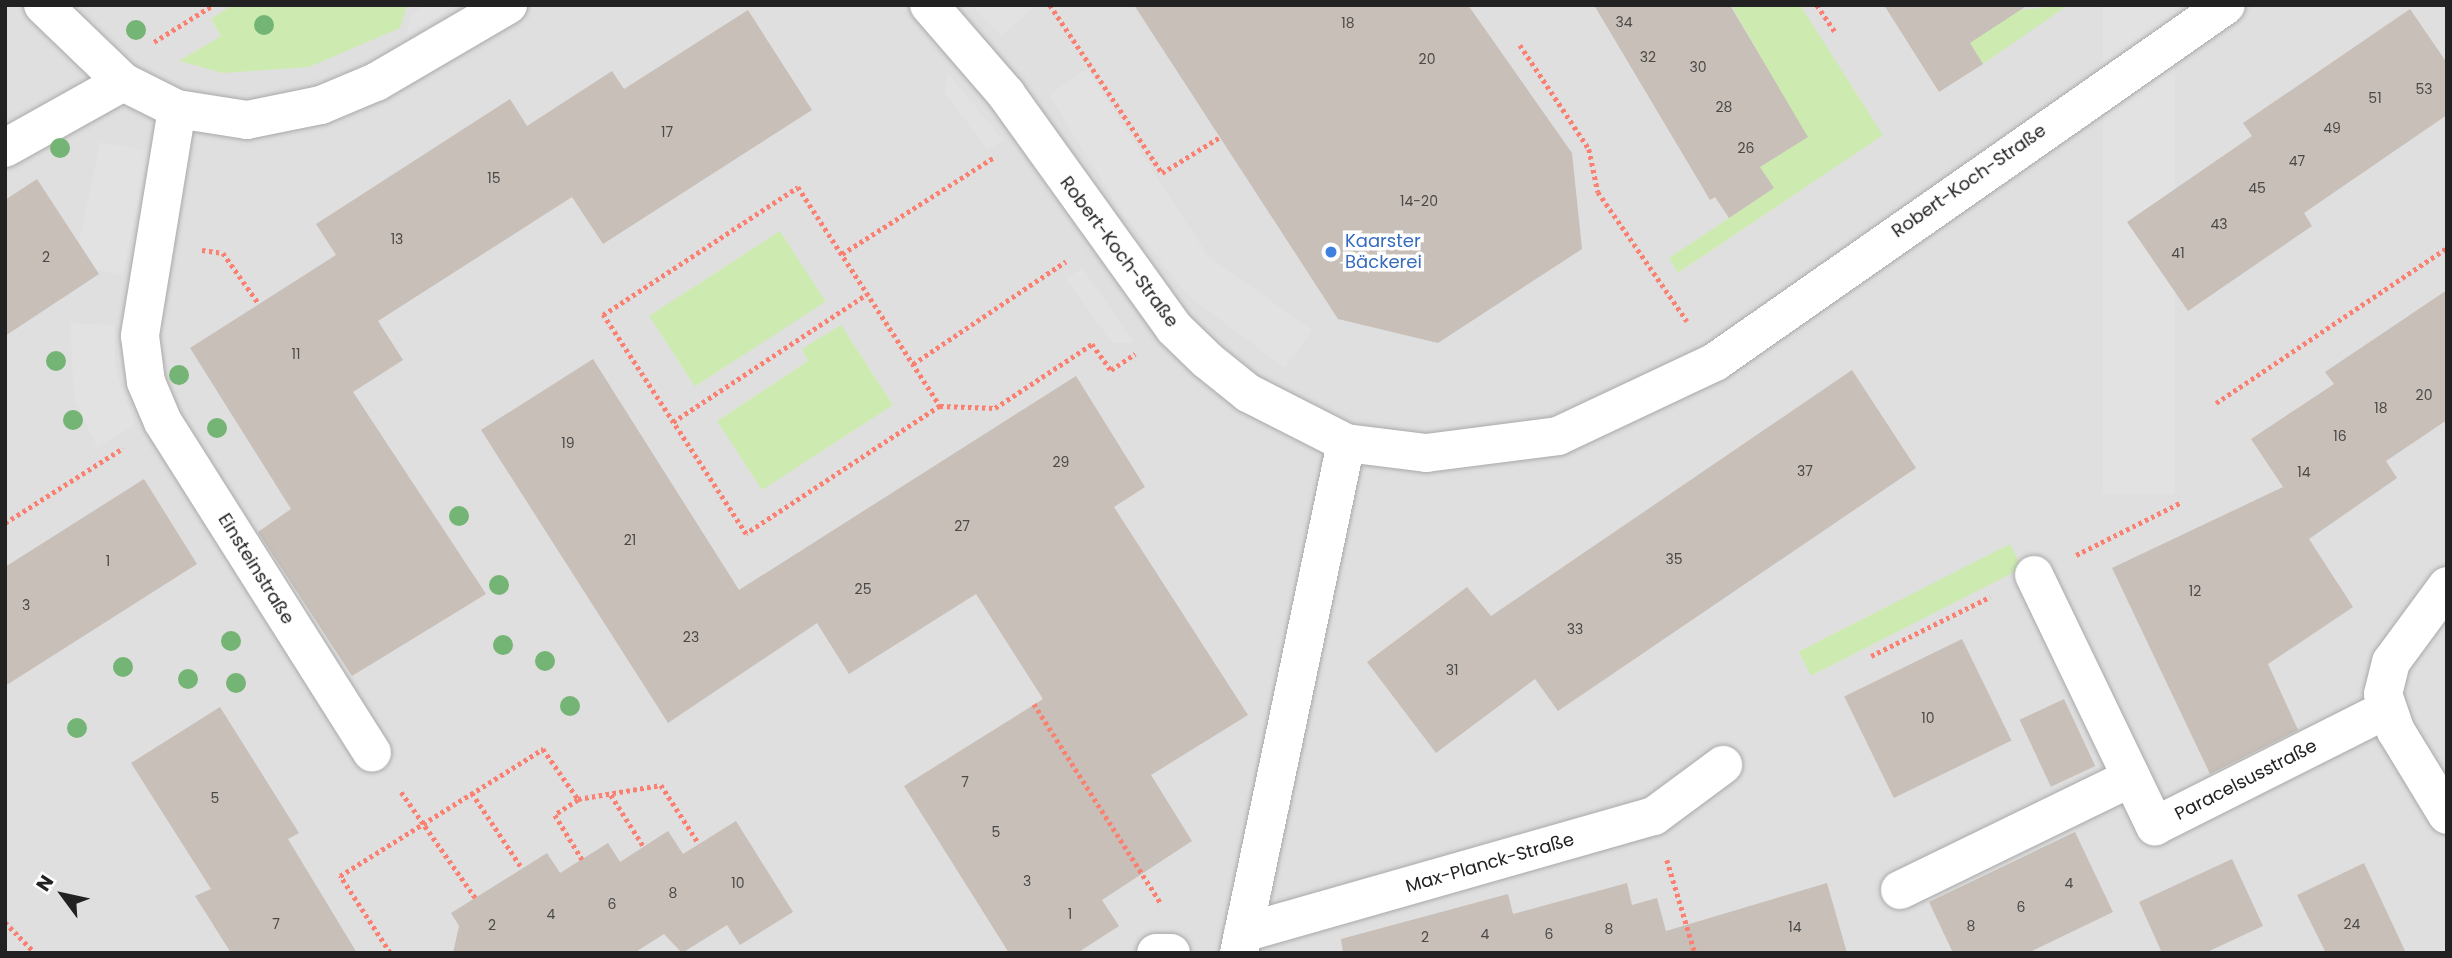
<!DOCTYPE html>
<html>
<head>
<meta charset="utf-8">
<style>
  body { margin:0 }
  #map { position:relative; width:2452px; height:958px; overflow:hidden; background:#f2efe9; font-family:Poppins,sans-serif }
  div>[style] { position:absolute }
  .residential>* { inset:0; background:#e0dfdf; transform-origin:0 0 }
  .grass>* { inset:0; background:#cdebb0; transform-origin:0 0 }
  .parking>* { inset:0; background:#e2e2e2; transform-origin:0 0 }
  .building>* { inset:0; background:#c7bfb8; transform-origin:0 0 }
  .path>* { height:4.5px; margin-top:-2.25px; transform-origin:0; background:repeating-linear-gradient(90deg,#fa8072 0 3.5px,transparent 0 7px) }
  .roads { filter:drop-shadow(0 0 2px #a9a9a9) drop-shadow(0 0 2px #a9a9a9) }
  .minor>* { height:38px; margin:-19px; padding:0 19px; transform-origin:19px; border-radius:19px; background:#fff }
  .trees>* { width:20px; height:20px; margin:-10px; border-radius:50%; background:#74b475 }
  .dots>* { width:19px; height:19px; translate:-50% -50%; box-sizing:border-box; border:4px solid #fff; border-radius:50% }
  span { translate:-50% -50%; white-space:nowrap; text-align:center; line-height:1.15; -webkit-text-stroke:7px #fff; paint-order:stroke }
  .number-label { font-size:14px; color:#4b4948 }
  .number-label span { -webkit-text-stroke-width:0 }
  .street-label { font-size:18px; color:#222 }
  .shop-label { font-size:18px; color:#366cbe }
  .left { translate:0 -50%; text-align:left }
  .frame { position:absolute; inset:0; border:7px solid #222; pointer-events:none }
  .north { position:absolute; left:28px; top:860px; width:70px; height:70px; -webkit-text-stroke:5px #fff; paint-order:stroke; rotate:303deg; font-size:19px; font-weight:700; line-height:28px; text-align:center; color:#222 }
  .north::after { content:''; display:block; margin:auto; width:24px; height:32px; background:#222; clip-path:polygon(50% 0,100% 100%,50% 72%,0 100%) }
</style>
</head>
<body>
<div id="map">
  <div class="residential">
    <div style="left:5px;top:5px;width:2442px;height:948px"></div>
  </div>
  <div class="grass">
    <div style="clip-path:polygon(233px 5px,407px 5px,400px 28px,309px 67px,223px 73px,179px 61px,221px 36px,211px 19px)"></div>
    <div style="clip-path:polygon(1731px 5px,1800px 5px,1883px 135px,1678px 273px,1669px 258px,1774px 188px,1760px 167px,1807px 137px)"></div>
    <div style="clip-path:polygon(1945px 5px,2022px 10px,2068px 5px,1983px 64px)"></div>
    <div style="left:780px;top:231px;width:84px;height:156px;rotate:57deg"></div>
    <div style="clip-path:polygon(841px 325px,893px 405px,762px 490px,717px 421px,808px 361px,802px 349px)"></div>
    <div style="left:2010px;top:544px;width:27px;height:237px;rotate:63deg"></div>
  </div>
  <div class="parking">
    <div style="clip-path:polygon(425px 5px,455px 5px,406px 37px,411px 15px)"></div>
    <div style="clip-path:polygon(972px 5px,1032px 5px,1034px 7px,1001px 36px)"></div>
    <div style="left:2103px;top:5px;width:72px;height:489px"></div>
    <div style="clip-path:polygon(1087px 69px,1208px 256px,1312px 330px,1285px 368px,1188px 296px,1120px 210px,1049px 95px)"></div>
    <div style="clip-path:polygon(948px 73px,1003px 140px,988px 150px,944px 92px)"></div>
    <div style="clip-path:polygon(100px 142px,149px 151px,123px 275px,96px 270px,79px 243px)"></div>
    <div style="clip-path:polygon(1082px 268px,1135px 343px,1112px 343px,1066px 279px)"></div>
    <div style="clip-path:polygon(70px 323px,115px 325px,115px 369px,135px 425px,97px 447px,74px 398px)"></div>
  </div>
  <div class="building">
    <div style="clip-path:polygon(1134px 5px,1468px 5px,1572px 153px,1582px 249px,1438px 343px,1338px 319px)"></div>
    <div style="clip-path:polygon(1594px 5px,1730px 5px,1808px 137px,1760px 167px,1774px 188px,1729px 218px,1715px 197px,1710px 200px)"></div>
    <div style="clip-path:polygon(1884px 5px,2028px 5px,1970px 43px,1983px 64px,1939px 92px)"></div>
    <div style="clip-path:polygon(2410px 9px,2447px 63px,2447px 115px,2304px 213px,2312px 226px,2188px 311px,2127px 222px,2252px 136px,2243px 123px)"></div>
    <div style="clip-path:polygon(748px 10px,812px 110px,603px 244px,572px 197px,378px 321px,403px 360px,353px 392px,486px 594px,352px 676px,258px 532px,291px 509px,190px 348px,336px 255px,316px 224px,510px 99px,527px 126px,612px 71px,624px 89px)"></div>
    <div style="clip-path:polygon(37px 179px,99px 274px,5px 336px,5px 200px)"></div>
    <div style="clip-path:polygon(2447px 290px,2447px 420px,2386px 461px,2397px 478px,2309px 539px,2353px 607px,2268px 664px,2298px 730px,2210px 774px,2112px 568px,2283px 487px,2251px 439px,2334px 384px,2325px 372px)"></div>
    <div style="clip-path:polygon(593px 359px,739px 590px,1076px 376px,1145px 487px,1114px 507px,1248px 715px,1151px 775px,1192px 841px,1102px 900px,1119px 926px,1077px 953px,1009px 953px,904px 786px,1043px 699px,976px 594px,849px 674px,817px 623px,668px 723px,481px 430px)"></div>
    <div style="clip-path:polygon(1852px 370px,1916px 468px,1558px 711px,1535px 679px,1436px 753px,1367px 662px,1467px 587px,1491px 616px)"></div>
    <div style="clip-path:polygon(144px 479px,197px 564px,5px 686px,5px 567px)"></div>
    <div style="left:1962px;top:639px;width:113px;height:131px;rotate:64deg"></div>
    <div style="left:2064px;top:699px;width:74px;height:49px;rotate:65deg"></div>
    <div style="clip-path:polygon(220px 707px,299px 833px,288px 839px,357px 953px,231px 953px,195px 896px,211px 889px,131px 763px)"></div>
    <div style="clip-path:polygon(736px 821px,793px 912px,740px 945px,727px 925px,682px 953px,664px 934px,634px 953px,453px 953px,459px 926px,451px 913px,547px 853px,560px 873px,608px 843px,620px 862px,668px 831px,683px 854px)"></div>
    <div style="clip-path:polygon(2075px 832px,2113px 912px,2028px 953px,1953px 953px,1929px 902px)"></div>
    <div style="clip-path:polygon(2232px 859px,2263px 926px,2205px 953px,2162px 953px,2139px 902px)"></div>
    <div style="clip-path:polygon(2364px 863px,2406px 953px,2326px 953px,2297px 895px)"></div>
    <div style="clip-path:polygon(1627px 883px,1632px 905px,1657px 898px,1666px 931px,1827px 883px,1847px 953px,1343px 953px,1341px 939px,1508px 894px,1513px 914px)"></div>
  </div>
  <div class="path">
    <div style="left:1050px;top:5px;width:202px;rotate:56.3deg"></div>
    <div style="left:1162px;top:173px;width:68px;rotate:-31.8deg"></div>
    <div style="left:1817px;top:5px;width:32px;rotate:56deg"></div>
    <div style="left:154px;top:42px;width:70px;rotate:-32.1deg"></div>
    <div style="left:1520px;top:45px;width:125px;rotate:56.4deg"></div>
    <div style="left:1589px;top:149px;width:44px;rotate:78.2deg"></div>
    <div style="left:1598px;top:192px;width:157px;rotate:55.4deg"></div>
    <div style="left:798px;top:187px;width:261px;rotate:57deg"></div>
    <div style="left:940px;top:406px;width:232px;rotate:146.6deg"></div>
    <div style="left:746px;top:534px;width:262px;rotate:-123.1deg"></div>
    <div style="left:603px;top:315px;width:233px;rotate:-33.3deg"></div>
    <div style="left:202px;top:250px;width:21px;rotate:8deg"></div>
    <div style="left:223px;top:253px;width:62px;rotate:54.8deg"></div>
    <div style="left:842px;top:254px;width:180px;rotate:-32.5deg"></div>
    <div style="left:913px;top:364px;width:184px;rotate:-33.9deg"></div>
    <div style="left:2216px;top:403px;width:278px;rotate:-33.9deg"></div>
    <div style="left:940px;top:406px;width:55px;rotate:2.1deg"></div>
    <div style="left:995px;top:408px;width:116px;rotate:-33.4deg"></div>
    <div style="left:1092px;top:344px;width:32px;rotate:54deg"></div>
    <div style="left:1111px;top:370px;width:29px;rotate:-34deg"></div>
    <div style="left:673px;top:422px;width:232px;rotate:-33.4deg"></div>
    <div style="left:5px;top:523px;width:140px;rotate:-32.4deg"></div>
    <div style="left:2076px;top:555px;width:116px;rotate:-26.6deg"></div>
    <div style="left:1871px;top:656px;width:133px;rotate:-26.4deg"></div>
    <div style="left:1034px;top:704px;width:238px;rotate:57.5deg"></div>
    <div style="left:472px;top:793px;width:90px;rotate:56.3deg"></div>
    <div style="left:611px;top:795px;width:62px;rotate:57.6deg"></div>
    <div style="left:578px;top:800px;width:27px;rotate:147deg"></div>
    <div style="left:555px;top:815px;width:52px;rotate:58.5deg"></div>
    <div style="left:1667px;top:860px;width:97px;rotate:73.2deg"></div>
    <div style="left:475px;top:898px;width:90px;rotate:-125.1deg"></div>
    <div style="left:423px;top:824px;width:142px;rotate:-32deg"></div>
    <div style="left:543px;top:749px;width:61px;rotate:55deg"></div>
    <div style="left:578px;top:799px;width:84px;rotate:-9.6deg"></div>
    <div style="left:661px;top:785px;width:70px;rotate:57.2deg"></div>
    <div style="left:5px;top:922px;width:43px;rotate:45.9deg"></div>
    <div style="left:390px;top:953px;width:92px;rotate:-123deg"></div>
    <div style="left:340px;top:876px;width:98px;rotate:-32.1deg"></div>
    <div style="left:423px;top:824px;width:40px;rotate:-124.9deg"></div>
  </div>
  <div class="roads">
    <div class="minor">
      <div style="left:43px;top:5px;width:111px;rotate:43.9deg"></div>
      <div style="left:123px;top:82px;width:60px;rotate:26.6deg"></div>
      <div style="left:177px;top:109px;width:71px;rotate:8.9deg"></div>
      <div style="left:247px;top:120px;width:76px;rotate:-11.5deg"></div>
      <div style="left:321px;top:105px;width:60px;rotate:-22.7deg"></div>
      <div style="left:376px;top:82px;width:153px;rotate:-30.3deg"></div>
      <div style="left:929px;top:5px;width:118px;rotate:49.1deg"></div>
      <div style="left:1006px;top:94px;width:288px;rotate:54.3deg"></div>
      <div style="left:1174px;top:328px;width:46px;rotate:44.1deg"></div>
      <div style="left:1207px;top:360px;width:53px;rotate:38.8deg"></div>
      <div style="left:1248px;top:393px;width:110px;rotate:27deg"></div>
      <div style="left:1346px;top:443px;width:81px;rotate:7.1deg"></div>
      <div style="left:1426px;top:453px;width:133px;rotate:-7.3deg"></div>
      <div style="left:1558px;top:436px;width:174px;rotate:-25.2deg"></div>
      <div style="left:1715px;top:362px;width:623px;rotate:-34.94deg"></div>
      <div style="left:177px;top:109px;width:230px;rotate:99.3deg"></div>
      <div style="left:140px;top:336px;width:46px;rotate:82.6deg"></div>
      <div style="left:146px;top:382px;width:43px;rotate:67deg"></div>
      <div style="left:163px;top:422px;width:391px;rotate:57.7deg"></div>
      <div style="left:5px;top:148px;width:135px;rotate:-29.2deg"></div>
      <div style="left:2034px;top:575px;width:279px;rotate:64.3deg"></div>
      <div style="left:2155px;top:826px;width:258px;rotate:-26.7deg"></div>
      <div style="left:2447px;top:586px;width:94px;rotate:126.4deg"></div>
      <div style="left:2391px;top:662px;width:33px;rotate:104deg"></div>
      <div style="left:2383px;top:694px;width:39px;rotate:71deg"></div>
      <div style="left:2396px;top:731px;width:98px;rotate:58.7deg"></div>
      <div style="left:1900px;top:890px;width:257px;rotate:-25.9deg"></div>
      <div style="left:1243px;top:933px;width:427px;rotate:-15.9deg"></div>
      <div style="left:1654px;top:816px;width:86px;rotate:-36.5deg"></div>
      <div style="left:1156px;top:953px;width:15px"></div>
      <div style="left:1239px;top:953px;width:521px;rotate:-78.15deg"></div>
    </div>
  </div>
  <div class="trees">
    <div style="left:264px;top:25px"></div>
    <div style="left:136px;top:30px"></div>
    <div style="left:60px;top:148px"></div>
    <div style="left:56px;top:361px"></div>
    <div style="left:179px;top:375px"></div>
    <div style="left:73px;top:420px"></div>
    <div style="left:217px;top:428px"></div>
    <div style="left:459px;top:516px"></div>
    <div style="left:499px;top:585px"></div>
    <div style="left:231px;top:641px"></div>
    <div style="left:503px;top:645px"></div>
    <div style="left:545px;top:661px"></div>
    <div style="left:123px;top:667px"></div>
    <div style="left:188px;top:679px"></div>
    <div style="left:236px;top:683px"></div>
    <div style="left:570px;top:706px"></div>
    <div style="left:77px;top:728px"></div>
  </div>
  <div class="dots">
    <div style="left:1331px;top:252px;background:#3f7fe0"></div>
  </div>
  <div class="number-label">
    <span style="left:1624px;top:22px">34</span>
    <span style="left:1348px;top:23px">18</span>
    <span style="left:1648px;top:57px">32</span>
    <span style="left:1427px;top:59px">20</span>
    <span style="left:1698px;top:67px">30</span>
    <span style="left:2424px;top:89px">53</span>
    <span style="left:2375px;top:98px">51</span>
    <span style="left:1724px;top:107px">28</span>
    <span style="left:2332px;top:128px">49</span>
    <span style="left:667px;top:132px">17</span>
    <span style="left:1746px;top:148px">26</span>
    <span style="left:2297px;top:161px">47</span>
    <span style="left:494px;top:178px">15</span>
    <span style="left:2257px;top:188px">45</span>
    <span style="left:1419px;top:201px">14-20</span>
    <span style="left:2219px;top:224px">43</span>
    <span style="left:397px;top:239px">13</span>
    <span style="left:2178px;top:253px">41</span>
    <span style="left:46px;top:257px">2</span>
    <span style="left:296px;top:354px">11</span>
    <span style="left:2424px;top:395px">20</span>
    <span style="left:2381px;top:408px">18</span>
    <span style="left:2340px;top:436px">16</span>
    <span style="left:568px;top:443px">19</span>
    <span style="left:1061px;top:462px">29</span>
    <span style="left:1805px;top:471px">37</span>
    <span style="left:2304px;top:472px">14</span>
    <span style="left:962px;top:526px">27</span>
    <span style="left:630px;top:540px">21</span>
    <span style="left:1674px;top:559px">35</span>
    <span style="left:108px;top:561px">1</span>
    <span style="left:863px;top:589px">25</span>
    <span style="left:2195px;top:591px">12</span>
    <span style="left:26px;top:605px">3</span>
    <span style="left:1575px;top:629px">33</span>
    <span style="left:691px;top:637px">23</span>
    <span style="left:1452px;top:670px">31</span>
    <span style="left:1928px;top:718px">10</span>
    <span style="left:965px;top:782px">7</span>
    <span style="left:215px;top:798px">5</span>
    <span style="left:996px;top:832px">5</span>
    <span style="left:1027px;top:881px">3</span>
    <span style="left:738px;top:883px">10</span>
    <span style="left:2069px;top:883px">4</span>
    <span style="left:673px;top:893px">8</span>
    <span style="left:612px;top:904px">6</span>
    <span style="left:2021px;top:907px">6</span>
    <span style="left:551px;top:914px">4</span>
    <span style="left:1070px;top:914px">1</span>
    <span style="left:276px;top:924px">7</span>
    <span style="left:2352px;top:924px">24</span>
    <span style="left:492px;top:925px">2</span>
    <span style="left:1971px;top:926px">8</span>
    <span style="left:1795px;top:927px">14</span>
    <span style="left:1609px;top:929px">8</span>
    <span style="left:1485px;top:934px">4</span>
    <span style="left:1549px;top:934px">6</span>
    <span style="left:1425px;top:937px">2</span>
  </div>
  <div class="street-label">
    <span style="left:1969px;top:181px;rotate:-35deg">Robert-Koch-Straße</span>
    <span style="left:1119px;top:252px;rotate:53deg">Robert-Koch-Straße</span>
    <span style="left:256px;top:569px;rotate:58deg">Einsteinstraße</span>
    <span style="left:2246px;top:780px;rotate:-27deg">Paracelsusstraße</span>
    <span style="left:1490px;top:863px;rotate:-16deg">Max-Planck-Straße</span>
  </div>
  <div class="shop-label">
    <span class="left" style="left:1345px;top:252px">Kaarster<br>Bäckerei</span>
  </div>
  <div class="frame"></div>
  <div class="north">N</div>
</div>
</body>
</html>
